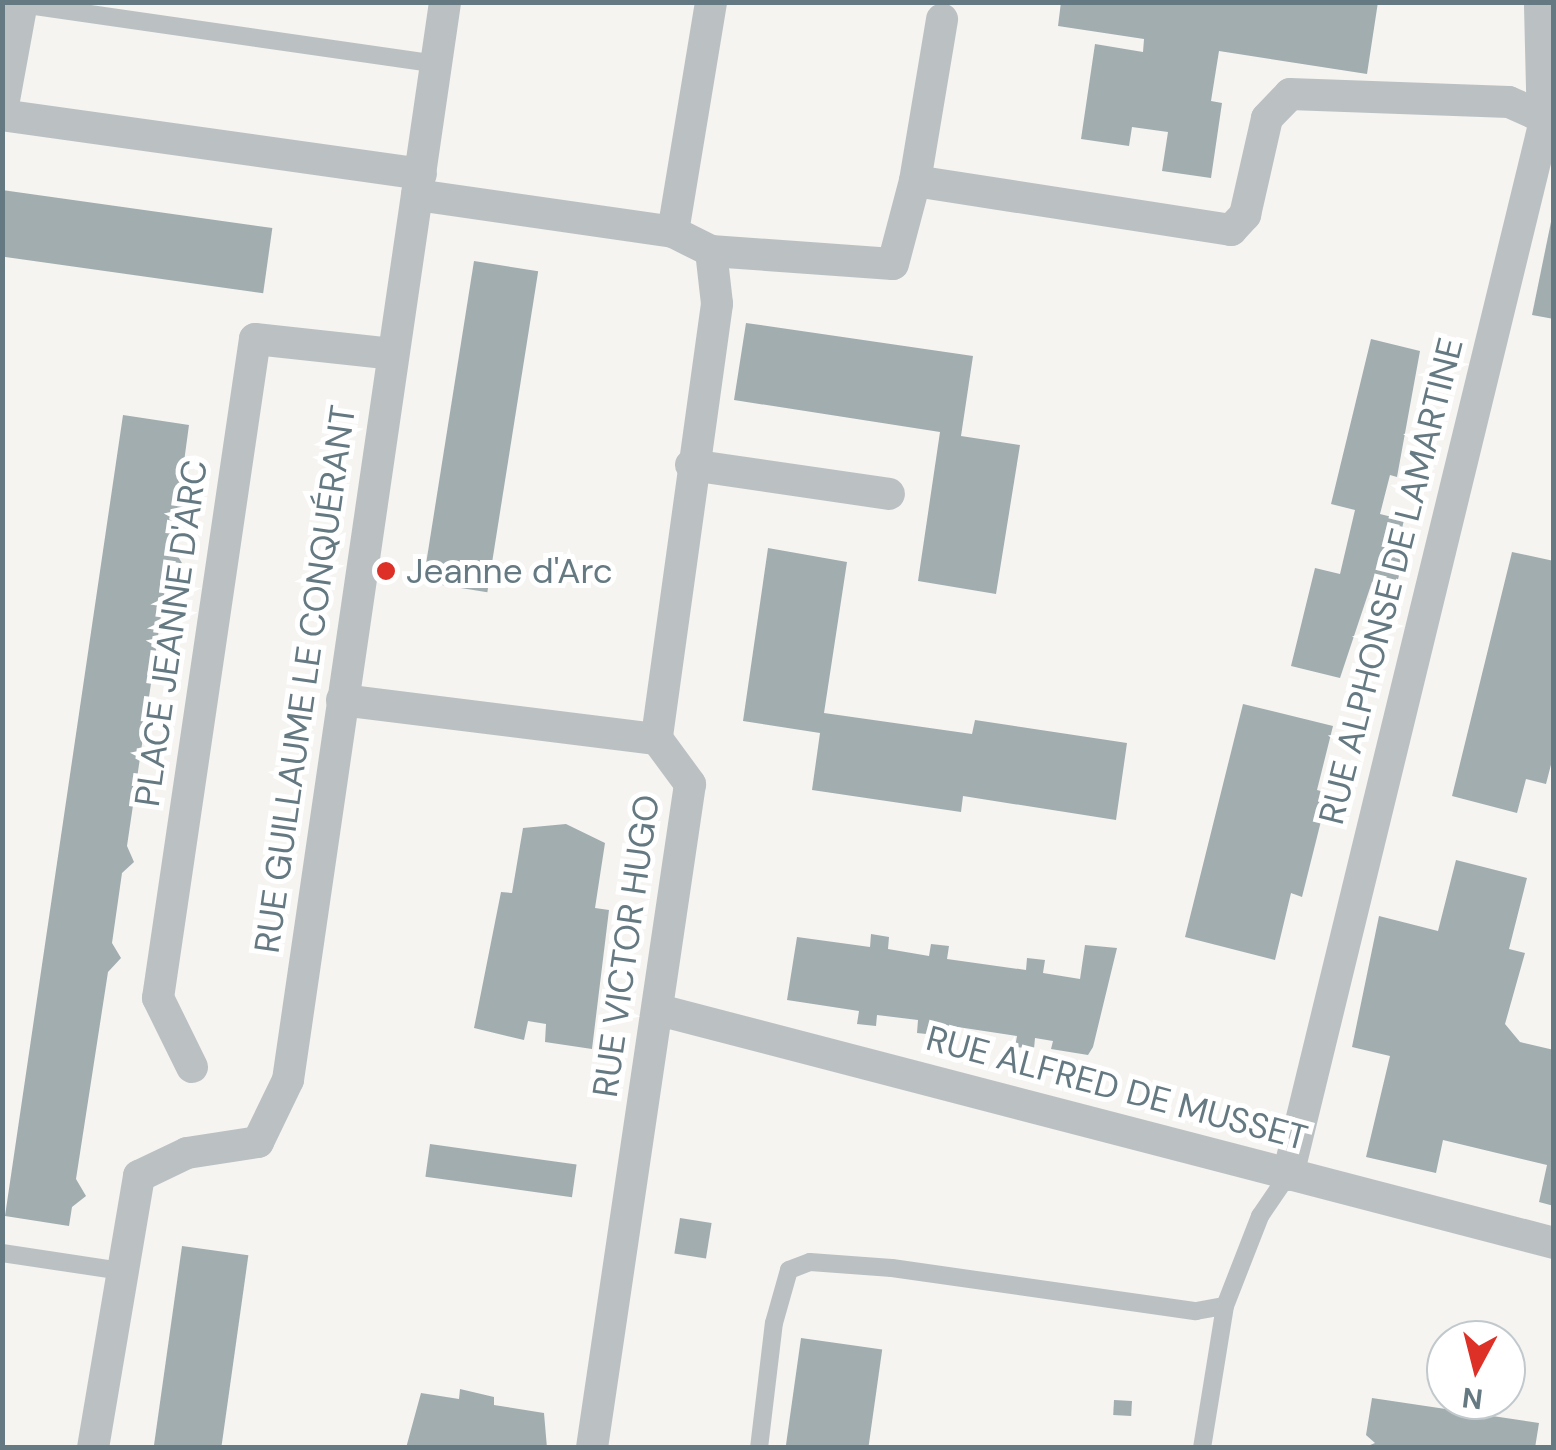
<!DOCTYPE html>
<html>
<head>
<meta charset="utf-8">
<style>
  body { margin:0 }
  #map { position:relative; width:1556px; height:1450px; overflow:hidden; background:#f5f4f1; font-family:"DM Sans",sans-serif }
  div>[style] { position:absolute }
  .building>* { inset:0; background:#a2adb0; transform-origin:0 0 }
  .lane>* { height:18px; margin:-9px; padding:0 9px; transform-origin:9px; border-radius:9px; background:#bbc1c3 }
  .street>* { height:32px; margin:-16px; padding:0 16px; transform-origin:16px; border-radius:16px; background:#bbc1c3 }
  .dots>* { width:28px; height:28px; translate:-50% -50%; box-sizing:border-box; border:5px solid #fff; border-radius:50% }
  span { translate:-50% -50%; white-space:nowrap; text-align:center; line-height:1.15; -webkit-text-stroke:10px #fff; paint-order:stroke }
  .poi-label { font-size:35px; color:#647981 }
  .left { translate:0 -50%; text-align:left }
  .street-label { font-size:35px; color:#647981 }
  .frame { position:absolute; inset:0; border:5px solid #647981; pointer-events:none }
  .north { position:absolute; left:1426px; top:1320px; width:100px; height:100px; box-sizing:border-box; background:#fff; border:2px solid #c1c9cd; border-radius:50%; rotate:187deg; font-size:28px; font-weight:700; line-height:40px; text-align:center; color:#647981 }
  .north::after { content:''; display:block; margin:auto; width:35px; height:45px; background:#dd3128; clip-path:polygon(50% 0,100% 100%,50% 72%,0 100%) }
</style>
</head>
<body>
<div id="map">
  <div class="building">
    <div style="clip-path:polygon(1061px 2px,1378px 2px,1367px 74px,1219px 51px,1211px 101px,1222px 103px,1211px 178px,1162px 171px,1168px 132px,1132px 127px,1129px 146px,1081px 139px,1095px 44px,1143px 52px,1144px 39px,1058px 26px)"></div>
    <div style="left:2px;top:190px;width:273px;height:66px;rotate:8deg"></div>
    <div style="clip-path:polygon(1552px 217px,1554px 217px,1554px 319px,1532px 315px)"></div>
    <div style="left:474px;top:261px;width:65px;height:325px;rotate:9deg"></div>
    <div style="clip-path:polygon(746px 323px,973px 356px,961px 436px,1020px 445px,996px 594px,918px 581px,940px 432px,734px 400px)"></div>
    <div style="clip-path:polygon(1371px 339px,1420px 351px,1397px 477px,1390px 475px,1380px 514px,1404px 520px,1395px 558px,1403px 560px,1396px 587px,1372px 582px,1340px 678px,1291px 666px,1315px 568px,1340px 574px,1355px 510px,1331px 504px)"></div>
    <div style="clip-path:polygon(123px 415px,189px 425px,181px 484px,191px 502px,176px 514px,172px 547px,182px 563px,167px 575px,127px 846px,134px 862px,122px 873px,112px 943px,121px 958px,108px 972px,76px 1179px,86px 1196px,72px 1207px,69px 1226px,5px 1216px)"></div>
    <div style="clip-path:polygon(768px 548px,847px 562px,824px 713px,972px 734px,975px 720px,1127px 743px,1116px 820px,963px 796px,961px 812px,812px 790px,820px 733px,743px 721px)"></div>
    <div style="clip-path:polygon(1512px 552px,1554px 561px,1554px 753px,1546px 784px,1526px 779px,1517px 813px,1452px 796px)"></div>
    <div style="clip-path:polygon(1243px 704px,1333px 726px,1317px 790px,1328px 793px,1302px 897px,1291px 893px,1275px 960px,1185px 937px)"></div>
    <div style="clip-path:polygon(566px 824px,605px 843px,595px 908px,609px 910px,592px 1049px,545px 1042px,546px 1024px,528px 1021px,524px 1040px,474px 1028px,501px 892px,512px 893px,523px 828px)"></div>
    <div style="clip-path:polygon(1456px 860px,1527px 878px,1509px 949px,1525px 953px,1505px 1024px,1520px 1042px,1554px 1050px,1554px 1206px,1539px 1202px,1547px 1165px,1443px 1140px,1436px 1173px,1366px 1157px,1390px 1056px,1352px 1047px,1379px 916px,1438px 931px)"></div>
    <div style="clip-path:polygon(871px 934px,889px 937px,888px 949px,929px 956px,931px 944px,949px 946px,947px 959px,1026px 970px,1027px 958px,1045px 960px,1043px 973px,1080px 979px,1085px 945px,1117px 948px,1093px 1047px,1088px 1055px,1051px 1049px,1053px 1041px,1035px 1038px,1034px 1049px,1015px 1047px,1017px 1036px,938px 1024px,936px 1035px,917px 1033px,918px 1020px,877px 1015px,876px 1026px,857px 1024px,859px 1011px,787px 1000px,797px 937px,870px 947px)"></div>
    <div style="left:430px;top:1144px;width:148px;height:33px;rotate:8deg"></div>
    <div style="left:680px;top:1218px;width:32px;height:36px;rotate:9deg"></div>
    <div style="left:182px;top:1246px;width:67px;height:204px;rotate:8deg"></div>
    <div style="left:801px;top:1338px;width:82px;height:111px;rotate:8deg"></div>
    <div style="clip-path:polygon(460px 1389px,494px 1397px,494px 1405px,544px 1413px,547px 1448px,406px 1448px,421px 1393px,459px 1399px)"></div>
    <div style="clip-path:polygon(1372px 1398px,1539px 1423px,1535px 1448px,1363px 1448px,1375px 1443px,1366px 1435px)"></div>
    <div style="left:1114px;top:1400px;width:18px;height:15px;rotate:3deg"></div>
  </div>
  <div class="lane">
    <div style="left:21px;top:4px;width:420px;rotate:8.2deg"></div>
    <div style="left:2px;top:1253px;width:120px;rotate:8.6deg"></div>
    <div style="left:759px;top:1448px;width:126px;rotate:-83.2deg"></div>
    <div style="left:774px;top:1323px;width:55px;rotate:-74.2deg"></div>
    <div style="left:789px;top:1270px;width:22px;rotate:-21deg"></div>
    <div style="left:810px;top:1262px;width:82px;rotate:4.2deg"></div>
    <div style="left:892px;top:1268px;width:307px;rotate:8.1deg"></div>
    <div style="left:1196px;top:1311px;width:29px;rotate:-10deg"></div>
    <div style="left:1225px;top:1306px;width:97px;rotate:-68.7deg"></div>
    <div style="left:1260px;top:1216px;width:50px;rotate:-55.7deg"></div>
    <div style="left:1202px;top:1448px;width:144px;rotate:-80.8deg"></div>
  </div>
  <div class="street">
    <div style="left:2px;top:111px;width:111px;rotate:-79.6deg"></div>
    <div style="left:2px;top:115px;width:423px;rotate:8deg"></div>
    <div style="left:915px;top:181px;width:164px;rotate:-80.5deg"></div>
    <div style="left:417px;top:195px;width:259px;rotate:8.2deg"></div>
    <div style="left:673px;top:232px;width:42px;rotate:26.6deg"></div>
    <div style="left:711px;top:251px;width:53px;rotate:83.5deg"></div>
    <div style="left:717px;top:304px;width:439px;rotate:97.9deg"></div>
    <div style="left:657px;top:739px;width:56px;rotate:53.7deg"></div>
    <div style="left:690px;top:784px;width:671px;rotate:98.4deg"></div>
    <div style="left:673px;top:232px;width:233px;rotate:-80.6deg"></div>
    <div style="left:711px;top:251px;width:182px;rotate:4.1deg"></div>
    <div style="left:893px;top:264px;width:86px;rotate:-75.2deg"></div>
    <div style="left:915px;top:181px;width:320px;rotate:8.8deg"></div>
    <div style="left:1231px;top:230px;width:21px;rotate:-47deg"></div>
    <div style="left:1245px;top:215px;width:99px;rotate:-77.2deg"></div>
    <div style="left:1267px;top:118px;width:33px;rotate:-46deg"></div>
    <div style="left:1290px;top:94px;width:219px;rotate:2.1deg"></div>
    <div style="left:1509px;top:102px;width:37px;rotate:24deg"></div>
    <div style="left:691px;top:465px;width:200px;rotate:8.3deg"></div>
    <div style="left:342px;top:700px;width:317px;rotate:7.1deg"></div>
    <div style="left:659px;top:1010px;width:925px;rotate:14.59deg"></div>
    <div style="left:192px;top:1067px;width:77px;rotate:-116.2deg"></div>
    <div style="left:158px;top:998px;width:666px;rotate:-81.63deg"></div>
    <div style="left:255px;top:339px;width:138px;rotate:6.2deg"></div>
    <div style="left:1288px;top:1175px;width:1077px;rotate:-76.3deg"></div>
    <div style="left:1543px;top:129px;width:127px;rotate:-91.4deg"></div>
    <div style="left:93px;top:1448px;width:276px;rotate:-80.4deg"></div>
    <div style="left:139px;top:1176px;width:53px;rotate:-25.6deg"></div>
    <div style="left:187px;top:1153px;width:72px;rotate:-8.8deg"></div>
    <div style="left:258px;top:1142px;width:69px;rotate:-64.2deg"></div>
    <div style="left:288px;top:1080px;width:1089px;rotate:-81.71deg"></div>
  </div>
  <div class="dots">
    <div style="left:386px;top:571px;background:#dd3128"></div>
  </div>
  <div class="poi-label">
    <span class="left" style="left:406px;top:571px">Jeanne d'Arc</span>
  </div>
  <div class="street-label">
    <span style="left:1391px;top:581px;rotate:-76deg">RUE ALPHONSE DE LAMARTINE</span>
    <span style="left:171px;top:633px;rotate:-82deg">PLACE JEANNE D'ARC</span>
    <span style="left:305px;top:679px;rotate:-82deg">RUE GUILLAUME LE CONQUÉRANT</span>
    <span style="left:626px;top:946px;rotate:-82deg">RUE VICTOR HUGO</span>
    <span style="left:1117px;top:1088px;rotate:15deg">RUE ALFRED DE MUSSET</span>
  </div>
  <div class="frame"></div>
  <div class="north">N</div>
</div>
</body>
</html>
